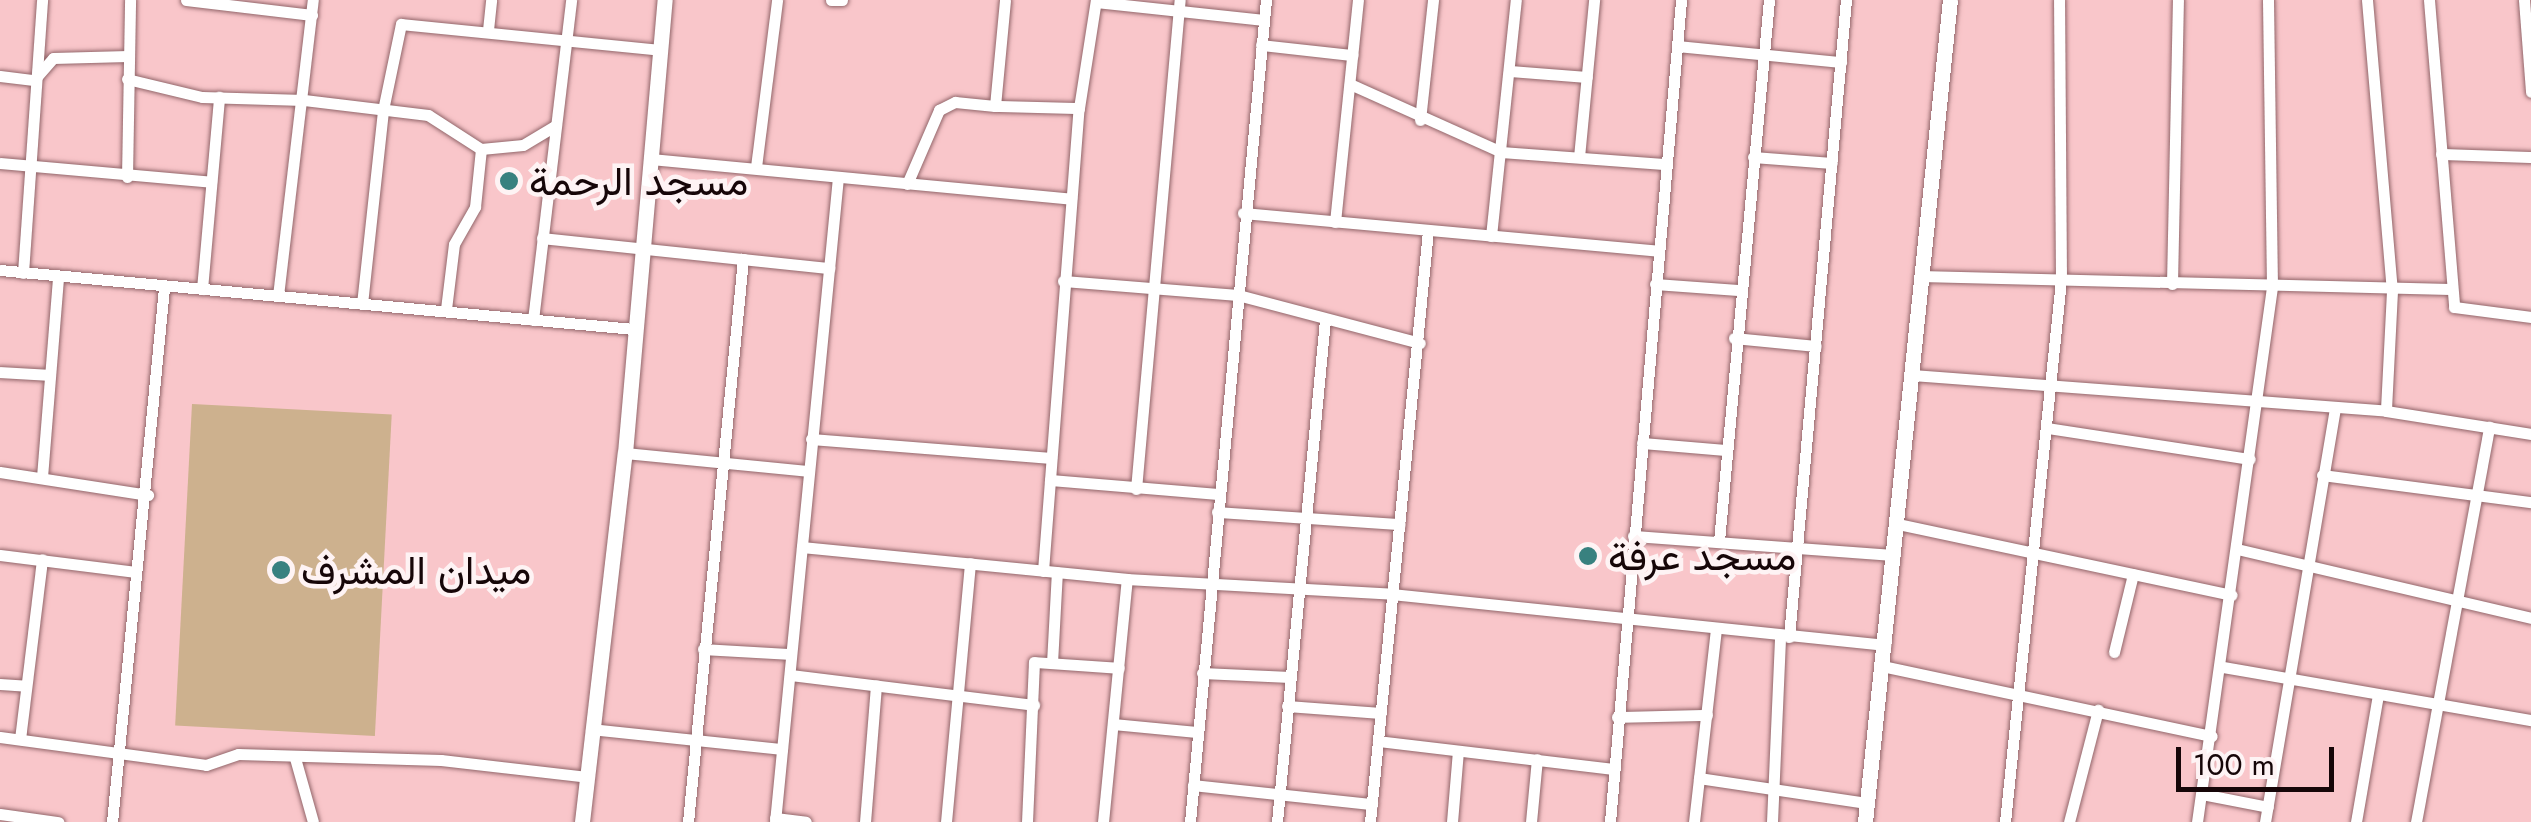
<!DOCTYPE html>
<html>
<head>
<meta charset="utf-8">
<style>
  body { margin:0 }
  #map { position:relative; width:2531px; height:822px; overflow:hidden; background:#f9c6ca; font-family:Jost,Vazirmatn,sans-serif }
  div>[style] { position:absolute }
  .green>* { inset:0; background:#cdb18e; transform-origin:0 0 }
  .roads { filter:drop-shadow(0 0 2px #92666a) drop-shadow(0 0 2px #92666a) }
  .street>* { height:11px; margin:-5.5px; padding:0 5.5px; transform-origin:5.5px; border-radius:5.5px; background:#fff }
  .secondary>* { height:15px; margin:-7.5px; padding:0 7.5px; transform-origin:7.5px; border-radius:7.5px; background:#fff }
  .dots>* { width:28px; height:28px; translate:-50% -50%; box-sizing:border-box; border:5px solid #fef3f4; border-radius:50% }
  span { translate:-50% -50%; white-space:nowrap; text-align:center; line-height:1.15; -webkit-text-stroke:9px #fef3f4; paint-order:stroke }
  .poi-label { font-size:40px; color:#160608 }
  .left { translate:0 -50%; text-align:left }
  .scale { position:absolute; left:2176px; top:747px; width:158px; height:45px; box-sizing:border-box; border:5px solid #160608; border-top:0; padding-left:12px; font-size:30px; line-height:35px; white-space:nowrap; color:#160608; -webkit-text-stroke:8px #fef3f4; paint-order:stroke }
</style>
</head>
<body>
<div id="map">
  <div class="green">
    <div style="left:192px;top:404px;width:200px;height:322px;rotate:3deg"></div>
  </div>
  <div class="roads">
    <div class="street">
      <div style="left:186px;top:0;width:127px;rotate:6.8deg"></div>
      <div style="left:831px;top:0;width:11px"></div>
      <div style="left:2367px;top:0;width:292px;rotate:85.1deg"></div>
      <div style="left:2392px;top:291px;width:120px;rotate:92.9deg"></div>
      <div style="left:2429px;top:0;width:308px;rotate:85.3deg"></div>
      <div style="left:2454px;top:307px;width:78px;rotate:7.4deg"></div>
      <div style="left:2524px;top:0;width:92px;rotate:85.6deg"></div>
      <div style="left:1096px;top:2px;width:169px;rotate:6.1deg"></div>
      <div style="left:488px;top:30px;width:30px;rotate:-84deg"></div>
      <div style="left:1261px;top:45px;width:92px;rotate:6.3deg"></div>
      <div style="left:1677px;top:46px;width:165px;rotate:5.6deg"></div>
      <div style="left:1510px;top:71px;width:77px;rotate:4.5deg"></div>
      <div style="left:0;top:76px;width:34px;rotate:7deg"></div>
      <div style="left:34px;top:80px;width:29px;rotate:-49deg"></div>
      <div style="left:53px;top:58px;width:75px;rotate:-1.5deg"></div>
      <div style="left:127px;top:79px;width:77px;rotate:13.5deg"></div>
      <div style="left:202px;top:97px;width:102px;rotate:1.7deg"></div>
      <div style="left:304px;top:100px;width:125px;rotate:6.9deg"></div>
      <div style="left:428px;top:115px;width:63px;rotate:32.7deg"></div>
      <div style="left:481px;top:149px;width:42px;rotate:-5.4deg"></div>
      <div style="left:523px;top:145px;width:37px;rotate:-31deg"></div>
      <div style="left:1350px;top:84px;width:166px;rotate:24.2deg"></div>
      <div style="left:1501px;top:152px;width:163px;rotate:4.2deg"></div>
      <div style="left:995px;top:106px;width:84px;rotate:1.4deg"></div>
      <div style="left:1420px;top:120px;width:121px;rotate:-83.8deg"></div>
      <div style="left:2441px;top:154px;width:90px;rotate:1.9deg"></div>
      <div style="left:1579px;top:157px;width:158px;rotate:-84.5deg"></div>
      <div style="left:1753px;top:157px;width:79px;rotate:4.3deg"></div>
      <div style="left:651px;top:159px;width:422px;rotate:5.4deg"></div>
      <div style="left:0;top:163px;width:212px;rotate:5.1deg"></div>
      <div style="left:756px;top:167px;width:168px;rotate:-82.8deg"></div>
      <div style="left:127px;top:177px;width:177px;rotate:-89deg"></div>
      <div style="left:907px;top:184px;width:81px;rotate:-66.6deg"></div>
      <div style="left:939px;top:110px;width:18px;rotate:-27deg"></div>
      <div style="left:955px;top:102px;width:40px;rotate:5.7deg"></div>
      <div style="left:995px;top:106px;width:106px;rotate:-84.6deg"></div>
      <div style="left:1243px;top:213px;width:417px;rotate:5.2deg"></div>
      <div style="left:1335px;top:222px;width:223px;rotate:-84.1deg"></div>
      <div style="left:1491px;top:236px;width:237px;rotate:-84deg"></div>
      <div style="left:542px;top:238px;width:289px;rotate:6deg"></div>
      <div style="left:0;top:270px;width:636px;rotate:5.32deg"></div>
      <div style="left:23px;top:273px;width:274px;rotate:-86deg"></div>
      <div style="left:1920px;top:276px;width:530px;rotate:1.41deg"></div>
      <div style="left:1063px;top:281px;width:176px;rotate:4.6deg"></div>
      <div style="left:1238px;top:295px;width:188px;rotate:14.8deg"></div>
      <div style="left:1655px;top:284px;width:83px;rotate:4.1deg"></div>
      <div style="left:2172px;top:284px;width:284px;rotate:-88.8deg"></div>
      <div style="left:202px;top:289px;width:193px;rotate:-84.9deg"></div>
      <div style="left:278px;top:296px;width:298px;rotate:-83.3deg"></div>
      <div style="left:362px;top:304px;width:195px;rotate:-83.8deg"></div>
      <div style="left:383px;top:110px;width:88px;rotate:-78.2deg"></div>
      <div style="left:401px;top:24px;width:260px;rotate:5.7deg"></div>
      <div style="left:446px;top:309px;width:65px;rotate:-83deg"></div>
      <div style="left:454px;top:244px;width:43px;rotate:-60.4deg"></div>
      <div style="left:475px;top:207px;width:58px;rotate:-84.1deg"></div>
      <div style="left:533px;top:320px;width:322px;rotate:-83.2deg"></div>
      <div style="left:1734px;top:338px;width:82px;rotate:5.6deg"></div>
      <div style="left:0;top:372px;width:50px;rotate:3.4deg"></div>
      <div style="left:1911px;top:375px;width:476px;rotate:4.3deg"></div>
      <div style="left:2386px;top:411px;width:147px;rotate:9deg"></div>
      <div style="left:2047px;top:428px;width:205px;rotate:8.7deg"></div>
      <div style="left:811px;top:439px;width:241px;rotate:4.5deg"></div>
      <div style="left:1642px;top:443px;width:84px;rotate:4.8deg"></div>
      <div style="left:625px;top:453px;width:183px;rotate:5.6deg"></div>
      <div style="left:0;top:472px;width:150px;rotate:8.8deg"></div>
      <div style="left:2322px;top:475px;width:211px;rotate:7.4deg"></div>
      <div style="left:42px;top:477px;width:201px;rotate:-85.4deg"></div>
      <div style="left:1050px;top:480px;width:169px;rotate:4.8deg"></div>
      <div style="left:1136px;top:489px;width:491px;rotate:-84.9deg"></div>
      <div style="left:1217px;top:512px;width:183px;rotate:3.8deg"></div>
      <div style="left:1898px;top:524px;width:341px;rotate:12deg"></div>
      <div style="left:1633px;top:536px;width:262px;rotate:4.2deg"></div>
      <div style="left:1719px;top:541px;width:543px;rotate:-84.72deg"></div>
      <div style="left:802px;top:547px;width:327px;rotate:5.6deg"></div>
      <div style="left:1127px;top:579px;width:265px;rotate:3.2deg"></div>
      <div style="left:1392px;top:594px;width:496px;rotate:5.9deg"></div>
      <div style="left:2237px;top:549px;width:302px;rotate:13.2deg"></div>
      <div style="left:0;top:555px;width:137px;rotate:7.1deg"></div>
      <div style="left:1043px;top:571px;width:464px;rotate:-85.6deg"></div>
      <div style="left:1079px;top:108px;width:109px;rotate:-81.1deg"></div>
      <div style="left:1789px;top:637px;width:640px;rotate:-84.89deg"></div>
      <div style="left:703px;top:649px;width:88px;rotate:3.3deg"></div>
      <div style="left:2114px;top:652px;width:80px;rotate:-76.3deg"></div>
      <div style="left:1052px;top:663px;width:91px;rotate:-86.9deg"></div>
      <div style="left:1882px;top:666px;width:337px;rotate:12deg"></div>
      <div style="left:2223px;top:667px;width:313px;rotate:9.8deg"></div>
      <div style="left:1202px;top:673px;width:88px;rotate:2.6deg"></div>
      <div style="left:790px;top:675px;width:246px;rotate:7deg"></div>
      <div style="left:0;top:684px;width:26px;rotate:4deg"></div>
      <div style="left:1287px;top:706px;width:94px;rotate:4.3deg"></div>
      <div style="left:1617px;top:717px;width:90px;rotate:-1.3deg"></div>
      <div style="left:1113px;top:724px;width:84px;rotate:5.4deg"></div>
      <div style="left:591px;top:729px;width:192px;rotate:6deg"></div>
      <div style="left:0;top:737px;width:208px;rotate:7.7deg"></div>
      <div style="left:206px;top:765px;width:34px;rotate:-19deg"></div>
      <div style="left:238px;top:754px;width:203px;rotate:1.7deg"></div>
      <div style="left:441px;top:760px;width:147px;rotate:6.6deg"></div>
      <div style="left:20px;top:739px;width:181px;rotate:-83deg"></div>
      <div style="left:1378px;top:741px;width:238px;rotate:6.8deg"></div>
      <div style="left:295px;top:758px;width:66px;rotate:74.3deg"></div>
      <div style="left:1699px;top:778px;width:169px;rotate:8.5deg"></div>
      <div style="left:1193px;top:785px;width:180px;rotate:6.1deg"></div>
      <div style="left:2202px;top:794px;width:67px;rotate:11.1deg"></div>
      <div style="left:0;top:814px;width:59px;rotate:7.9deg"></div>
      <div style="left:775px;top:818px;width:31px;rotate:7deg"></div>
      <div style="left:112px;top:822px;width:537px;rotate:-84.44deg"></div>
      <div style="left:688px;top:822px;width:566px;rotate:-84.42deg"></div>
      <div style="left:775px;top:822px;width:648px;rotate:-84.42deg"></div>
      <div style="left:865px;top:822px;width:137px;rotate:-85.4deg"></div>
      <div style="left:946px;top:822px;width:260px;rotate:-84.7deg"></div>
      <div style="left:1027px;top:822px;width:160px;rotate:-87.5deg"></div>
      <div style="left:1034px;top:662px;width:85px;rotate:4deg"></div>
      <div style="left:1103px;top:822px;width:244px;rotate:-84.4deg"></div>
      <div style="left:1190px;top:822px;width:826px;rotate:-84.72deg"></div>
      <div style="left:1277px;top:822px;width:504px;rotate:-84.54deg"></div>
      <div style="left:1370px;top:822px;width:594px;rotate:-84.4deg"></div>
      <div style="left:1452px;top:822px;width:71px;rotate:-85.2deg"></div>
      <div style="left:1531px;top:822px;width:63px;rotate:-84.6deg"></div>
      <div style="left:1610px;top:822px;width:825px;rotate:-85.06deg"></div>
      <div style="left:1694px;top:822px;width:193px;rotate:-83.5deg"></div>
      <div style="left:1772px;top:822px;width:186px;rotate:-87.5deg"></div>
      <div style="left:2005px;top:822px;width:545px;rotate:-84.1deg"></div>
      <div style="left:2061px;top:280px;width:280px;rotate:-90.4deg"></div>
      <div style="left:2069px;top:822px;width:116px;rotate:-75.5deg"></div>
      <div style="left:2197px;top:822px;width:540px;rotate:-82.02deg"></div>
      <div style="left:2272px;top:287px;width:287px;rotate:-90.8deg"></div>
      <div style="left:2265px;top:822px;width:421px;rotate:-80.4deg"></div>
      <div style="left:2356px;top:822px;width:129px;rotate:-80.2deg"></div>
      <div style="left:2416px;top:822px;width:402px;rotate:-79.5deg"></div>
    </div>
    <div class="secondary">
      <div style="left:582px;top:822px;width:371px;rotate:-83.4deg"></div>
      <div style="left:625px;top:453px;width:455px;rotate:-85deg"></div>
      <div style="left:1865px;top:822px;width:826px;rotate:-84.1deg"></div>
    </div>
  </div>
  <div class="dots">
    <div style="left:509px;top:181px;background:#38817f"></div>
    <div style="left:1588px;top:556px;background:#38817f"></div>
    <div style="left:281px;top:570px;background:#38817f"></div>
  </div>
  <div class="poi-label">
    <span class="left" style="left:529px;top:181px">مسجد الرحمة</span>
    <span class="left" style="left:1608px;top:556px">مسجد عرفة</span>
    <span class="left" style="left:301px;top:570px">ميدان المشرف</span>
  </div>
  <div class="scale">100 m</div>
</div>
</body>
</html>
